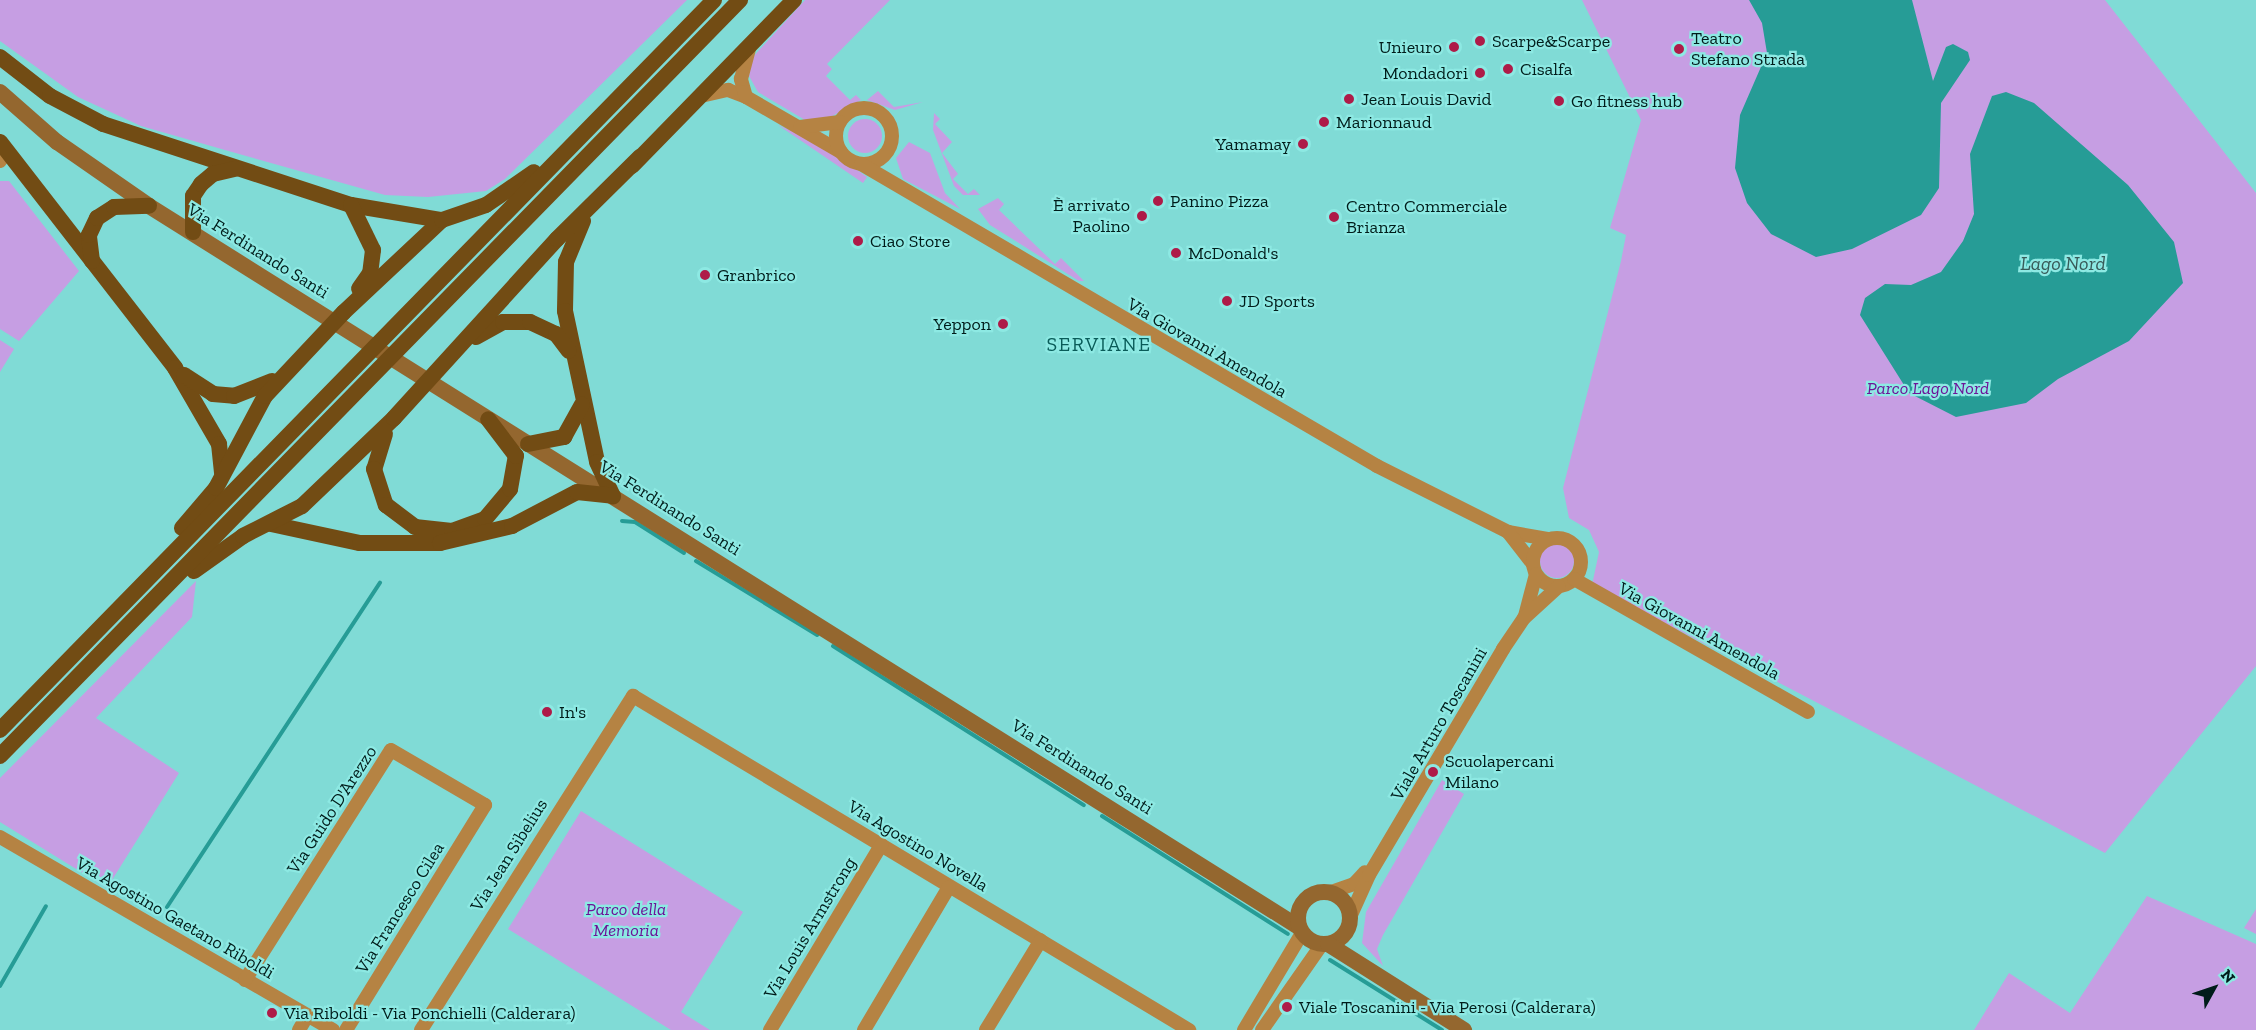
<!DOCTYPE html>
<html>
<head>
<meta charset="utf-8">
<style>
  body { margin:0 }
  #map { position:relative; width:2256px; height:1030px; overflow:hidden; background:#80dbd6; font-family:"Zilla Slab",serif }
  div>[style] { position:absolute }
  .green>* { inset:0; background:#c69ee3 }
  .round { border-radius:50% }
  .water>* { inset:0; background:#269c96 }
  .stream>* { height:4px; margin:-2px; padding:0 2px; transform-origin:2px; border-radius:2px; background:#269c96 }
  .minor>* { height:14px; margin:-7px; padding:0 7px; transform-origin:7px; border-radius:7px; background:#b58343 }
  .minor>.ring { margin:-7px; padding:0; box-sizing:content-box; background:none; border:14px solid #b58343; border-radius:50% }
  .secondary>* { height:16px; margin:-8px; padding:0 8px; transform-origin:8px; border-radius:8px; background:#94672f }
  .secondary>.ring { margin:-8px; padding:0; box-sizing:content-box; background:none; border:16px solid #94672f; border-radius:50% }
  .trunk>* { height:16px; margin:-8px; padding:0 8px; transform-origin:8px; border-radius:8px; background:#724c14 }
  .dots>* { width:16px; height:16px; translate:-50% -50%; box-sizing:border-box; border:3px solid #8de9e3; border-radius:50% }
  span { translate:-50% -50%; white-space:nowrap; text-align:center; line-height:1.15; -webkit-text-stroke:4.5px #8de9e3; paint-order:stroke }
  .poi-label { font-size:18px; color:#001c1a }
  .left { translate:0 -50%; text-align:left }
  .right { translate:-100% -50%; text-align:right }
  .street-label { font-size:18px; color:#001c1a }
  .park-label { font-size:18px; color:#6d1398; font-style:italic }
  .water-label { font-size:20px; color:#385a58; font-style:italic }
  .neighbourhood-label { font-size:20px; color:#095b58; letter-spacing:1.5px }
  .north { position:absolute; left:2184px; top:958px; width:60px; height:60px; -webkit-text-stroke:4px #8de9e3; paint-order:stroke; rotate:50deg; font-size:16px; font-weight:700; line-height:24px; text-align:center; color:#001c1a }
  .north::after { content:''; display:block; margin:auto; width:21px; height:27px; background:#001c1a; clip-path:polygon(50% 0,100% 100%,50% 72%,0 100%) }
</style>
</head>
<body>
<div id="map">
  <div class="green">
    <div style="clip-path:polygon(0 0,687px 0,505px 179px,486px 191px,428px 197px,385px 195px,225px 150px,141px 126px,78px 97px,0 41px)"></div>
    <div style="clip-path:polygon(805px 0,890px 0,827px 64px,832px 69px,826px 76px,850px 100px,856px 95px,861px 100px,827px 119px,805px 120px,758px 92px,749px 76px,752px 58px)"></div>
    <div style="clip-path:polygon(1582px 0,2105px 0,2256px 193px,2256px 666px,2105px 853px,1592px 585px,1599px 552px,1589px 530px,1569px 518px,1563px 488px,1621px 261px,1626px 235px,1610px 228px,1641px 120px)"></div>
    <div style="clip-path:polygon(878px 91px,894px 107px,923px 102px,895px 110px,867px 100px)"></div>
    <div style="clip-path:polygon(934px 113px,940px 119px,935px 124px,952px 142px,942px 153px,958px 174px,953px 179px,968px 194px,974px 189px,980px 195px,963px 195px,954px 186px,933px 130px)"></div>
    <div class="round" style="left:848px;top:119px;width:34px;height:34px"></div>
    <div style="clip-path:polygon(778px 125px,821px 144px,867px 177px,863px 183px)"></div>
    <div style="clip-path:polygon(909px 142px,930px 153px,945px 193px,960px 209px,903px 179px,896px 158px)"></div>
    <div style="clip-path:polygon(0 181px,9px 181px,79px 271px,19px 341px,0 329px)"></div>
    <div style="clip-path:polygon(998px 198px,1004px 204px,999px 210px,1055px 264px,1061px 258px,1084px 281px,1079px 281px,990px 225px,978px 209px)"></div>
    <div style="clip-path:polygon(0 340px,14px 349px,0 372px)"></div>
    <div class="round" style="left:1540px;top:544px;width:34px;height:34px"></div>
    <div style="clip-path:polygon(196px 581px,192px 617px,96px 718px,179px 773px,107px 888px,0 822px,0 778px)"></div>
    <div style="clip-path:polygon(1442px 780px,1464px 794px,1383px 935px,1377px 949px,1383px 966px,1362px 943px,1366px 912px)"></div>
    <div style="clip-path:polygon(581px 811px,743px 912px,681px 1012px,710px 1030px,671px 1030px,508px 929px)"></div>
    <div style="clip-path:polygon(2147px 896px,2256px 944px,2256px 1030px,1974px 1030px,2009px 973px,2070px 1013px)"></div>
    <div style="clip-path:polygon(2256px 909px,2256px 934px,2244px 928px)"></div>
  </div>
  <div class="water">
    <div style="clip-path:polygon(1749px 0,1912px 0,1933px 81px,1946px 47px,1953px 44px,1968px 52px,1970px 60px,1941px 103px,1939px 188px,1921px 215px,1852px 249px,1816px 257px,1771px 234px,1747px 203px,1735px 168px,1740px 115px,1767px 53px,1762px 23px)"></div>
    <div style="clip-path:polygon(2006px 92px,2034px 103px,2128px 185px,2174px 242px,2183px 283px,2129px 341px,2058px 379px,2026px 403px,1956px 417px,1909px 393px,1860px 315px,1865px 298px,1885px 284px,1911px 285px,1941px 272px,1963px 241px,1974px 214px,1970px 154px,1992px 96px)"></div>
  </div>
  <div class="stream">
    <div style="left:622px;top:521px;width:13px;rotate:4deg"></div>
    <div style="left:635px;top:522px;width:58px;rotate:32.3deg"></div>
    <div style="left:696px;top:561px;width:142px;rotate:31.4deg"></div>
    <div style="left:833px;top:646px;width:297px;rotate:32.4deg"></div>
    <div style="left:1102px;top:816px;width:220px;rotate:32.4deg"></div>
    <div style="left:167px;top:907px;width:388px;rotate:-56.7deg"></div>
    <div style="left:1330px;top:960px;width:132px;rotate:32deg"></div>
    <div style="left:0;top:986px;width:92px;rotate:-60.1deg"></div>
  </div>
  <div class="minor">
    <div style="left:701px;top:96px;width:28px;rotate:-13deg"></div>
    <div style="left:728px;top:90px;width:19px;rotate:21deg"></div>
    <div style="left:746px;top:97px;width:110px;rotate:30.1deg"></div>
    <div style="left:746px;top:97px;width:19px;rotate:-106deg"></div>
    <div style="left:741px;top:79px;width:30px;rotate:-75deg"></div>
    <div class="ring" style="left:836px;top:108px;width:42px;height:42px"></div>
    <div style="left:800px;top:127px;width:40px;rotate:-7.1deg"></div>
    <div style="left:0;top:161px;width:12px;rotate:-55deg"></div>
    <div style="left:861px;top:164px;width:598px;rotate:30.34deg"></div>
    <div style="left:1377px;top:466px;width:147px;rotate:26.7deg"></div>
    <div style="left:1508px;top:532px;width:40px;rotate:10deg"></div>
    <div style="left:1508px;top:532px;width:39px;rotate:52deg"></div>
    <div class="ring" style="left:1533px;top:538px;width:34px;height:34px"></div>
    <div style="left:1574px;top:579px;width:269px;rotate:29.6deg"></div>
    <div style="left:1525px;top:616px;width:43px;rotate:-75.3deg"></div>
    <div style="left:0;top:837px;width:385px;rotate:30.1deg"></div>
    <div style="left:1328px;top:893px;width:28px;rotate:-19deg"></div>
    <div style="left:1354px;top:884px;width:16px;rotate:-47deg"></div>
    <div style="left:1350px;top:917px;width:46px;rotate:-65.7deg"></div>
    <div style="left:1369px;top:875px;width:263px;rotate:-59.3deg"></div>
    <div style="left:1503px;top:649px;width:37px;rotate:-56deg"></div>
    <div style="left:1524px;top:618px;width:47px;rotate:-42.4deg"></div>
    <div style="left:245px;top:980px;width:272px;rotate:-57.6deg"></div>
    <div style="left:391px;top:750px;width:109px;rotate:30.3deg"></div>
    <div style="left:485px;top:805px;width:264px;rotate:121.7deg"></div>
    <div style="left:299px;top:1030px;width:16px;rotate:-60deg"></div>
    <div style="left:421px;top:1030px;width:396px;rotate:-57.6deg"></div>
    <div style="left:633px;top:696px;width:649px;rotate:30.99deg"></div>
    <div style="left:770px;top:1030px;width:216px;rotate:-59deg"></div>
    <div style="left:864px;top:1030px;width:166px;rotate:-59.3deg"></div>
    <div style="left:986px;top:1030px;width:105px;rotate:-58.6deg"></div>
    <div style="left:1244px;top:1030px;width:113px;rotate:-59.1deg"></div>
    <div style="left:1262px;top:1030px;width:105px;rotate:-55.1deg"></div>
  </div>
  <div class="secondary">
    <div style="left:0;top:92px;width:76px;rotate:41.3deg"></div>
    <div style="left:57px;top:142px;width:112px;rotate:34.8deg"></div>
    <div style="left:149px;top:206px;width:1357px;rotate:32.09deg"></div>
    <div class="ring" style="left:1298px;top:892px;width:36px;height:36px"></div>
    <div style="left:1328px;top:944px;width:161px;rotate:32.3deg"></div>
  </div>
  <div class="trunk">
    <div style="left:0;top:57px;width:63px;rotate:38deg"></div>
    <div style="left:50px;top:96px;width:60px;rotate:27.8deg"></div>
    <div style="left:103px;top:124px;width:261px;rotate:18.1deg"></div>
    <div style="left:351px;top:205px;width:92px;rotate:9.4deg"></div>
    <div style="left:0;top:142px;width:286px;rotate:52.2deg"></div>
    <div style="left:175px;top:368px;width:88px;rotate:59.9deg"></div>
    <div style="left:219px;top:444px;width:29px;rotate:84deg"></div>
    <div style="left:632px;top:166px;width:232px;rotate:-45.7deg"></div>
    <div style="left:351px;top:205px;width:50px;rotate:63.9deg"></div>
    <div style="left:373px;top:250px;width:23px;rotate:97deg"></div>
    <div style="left:370px;top:273px;width:19px;rotate:125deg"></div>
    <div style="left:583px;top:221px;width:44px;rotate:112.5deg"></div>
    <div style="left:566px;top:262px;width:49px;rotate:91.2deg"></div>
    <div style="left:565px;top:311px;width:154px;rotate:78deg"></div>
    <div style="left:597px;top:462px;width:38px;rotate:65deg"></div>
    <div style="left:193px;top:232px;width:36px;rotate:-90deg"></div>
    <div style="left:193px;top:196px;width:14px;rotate:-56deg"></div>
    <div style="left:201px;top:184px;width:16px;rotate:-40deg"></div>
    <div style="left:213px;top:174px;width:23px;rotate:-13deg"></div>
    <div style="left:92px;top:261px;width:26px;rotate:-97deg"></div>
    <div style="left:89px;top:235px;width:19px;rotate:-65deg"></div>
    <div style="left:97px;top:218px;width:20px;rotate:-33deg"></div>
    <div style="left:114px;top:207px;width:35px;rotate:-2deg"></div>
    <div style="left:476px;top:337px;width:31px;rotate:-29deg"></div>
    <div style="left:503px;top:322px;width:27px"></div>
    <div style="left:530px;top:322px;width:29px;rotate:25deg"></div>
    <div style="left:556px;top:334px;width:21px;rotate:53deg"></div>
    <div style="left:184px;top:375px;width:35px;rotate:33deg"></div>
    <div style="left:213px;top:394px;width:21px;rotate:5deg"></div>
    <div style="left:234px;top:396px;width:41px;rotate:-21.5deg"></div>
    <div style="left:385px;top:434px;width:37px;rotate:107deg"></div>
    <div style="left:374px;top:469px;width:38px;rotate:72deg"></div>
    <div style="left:386px;top:505px;width:36px;rotate:37deg"></div>
    <div style="left:415px;top:527px;width:37px;rotate:6deg"></div>
    <div style="left:452px;top:531px;width:35px;rotate:-20deg"></div>
    <div style="left:485px;top:519px;width:39px;rotate:-50deg"></div>
    <div style="left:510px;top:489px;width:34px;rotate:-80deg"></div>
    <div style="left:516px;top:456px;width:46px;rotate:-127.1deg"></div>
    <div style="left:528px;top:444px;width:37px;rotate:-11deg"></div>
    <div style="left:564px;top:437px;width:37px;rotate:-61deg"></div>
    <div style="left:271px;top:524px;width:91px;rotate:12.1deg"></div>
    <div style="left:360px;top:543px;width:80px"></div>
    <div style="left:440px;top:543px;width:74px;rotate:-13.3deg"></div>
    <div style="left:512px;top:526px;width:73px;rotate:-27.6deg"></div>
    <div style="left:577px;top:492px;width:36px;rotate:6deg"></div>
    <div style="left:182px;top:528px;width:52px;rotate:-49.6deg"></div>
    <div style="left:216px;top:488px;width:104px;rotate:-62deg"></div>
    <div style="left:265px;top:396px;width:115px;rotate:-46.8deg"></div>
    <div style="left:344px;top:312px;width:134px;rotate:-43.2deg"></div>
    <div style="left:442px;top:220px;width:46px;rotate:-18.8deg"></div>
    <div style="left:486px;top:205px;width:58px;rotate:-34.5deg"></div>
    <div style="left:194px;top:571px;width:60px;rotate:-35.5deg"></div>
    <div style="left:243px;top:536px;width:66px;rotate:-27deg"></div>
    <div style="left:302px;top:506px;width:127px;rotate:-43.7deg"></div>
    <div style="left:394px;top:418px;width:242px;rotate:-47.7deg"></div>
    <div style="left:557px;top:239px;width:117px;rotate:-44.7deg"></div>
    <div style="left:0;top:730px;width:1021px;rotate:-45.63deg"></div>
    <div style="left:0;top:756px;width:1058px;rotate:-45.61deg"></div>
  </div>
  <div class="dots">
    <div style="left:1480px;top:41px;background:#ae1b48"></div>
    <div style="left:1454px;top:47px;background:#ae1b48"></div>
    <div style="left:1679px;top:49px;background:#ae1b48"></div>
    <div style="left:1508px;top:69px;background:#ae1b48"></div>
    <div style="left:1480px;top:73px;background:#ae1b48"></div>
    <div style="left:1349px;top:99px;background:#ae1b48"></div>
    <div style="left:1559px;top:101px;background:#ae1b48"></div>
    <div style="left:1324px;top:122px;background:#ae1b48"></div>
    <div style="left:1303px;top:144px;background:#ae1b48"></div>
    <div style="left:1158px;top:201px;background:#ae1b48"></div>
    <div style="left:1142px;top:216px;background:#ae1b48"></div>
    <div style="left:1334px;top:217px;background:#ae1b48"></div>
    <div style="left:858px;top:241px;background:#ae1b48"></div>
    <div style="left:1176px;top:253px;background:#ae1b48"></div>
    <div style="left:705px;top:275px;background:#ae1b48"></div>
    <div style="left:1227px;top:301px;background:#ae1b48"></div>
    <div style="left:1003px;top:324px;background:#ae1b48"></div>
    <div style="left:547px;top:712px;background:#ae1b48"></div>
    <div style="left:1433px;top:772px;background:#ae1b48"></div>
    <div style="left:1287px;top:1007px;background:#ae1b48"></div>
    <div style="left:272px;top:1013px;background:#ae1b48"></div>
  </div>
  <div class="poi-label">
    <span class="left" style="left:1691px;top:49px">Teatro<br>Stefano Strada</span>
    <span class="left" style="left:1492px;top:41px">Scarpe&amp;Scarpe</span>
    <span class="right" style="left:1442px;top:47px">Unieuro</span>
    <span class="left" style="left:1520px;top:69px">Cisalfa</span>
    <span class="right" style="left:1468px;top:73px">Mondadori</span>
    <span class="left" style="left:1361px;top:99px">Jean Louis David</span>
    <span class="left" style="left:1571px;top:101px">Go fitness hub</span>
    <span class="left" style="left:1336px;top:122px">Marionnaud</span>
    <span class="right" style="left:1291px;top:144px">Yamamay</span>
    <span class="left" style="left:1170px;top:201px">Panino Pizza</span>
    <span class="right" style="left:1130px;top:216px">È arrivato<br>Paolino</span>
    <span class="left" style="left:1346px;top:217px">Centro Commerciale<br>Brianza</span>
    <span class="left" style="left:870px;top:241px">Ciao Store</span>
    <span class="left" style="left:1188px;top:253px">McDonald's</span>
    <span class="left" style="left:717px;top:275px">Granbrico</span>
    <span class="left" style="left:1239px;top:301px">JD Sports</span>
    <span class="right" style="left:991px;top:324px">Yeppon</span>
    <span class="left" style="left:559px;top:712px">In's</span>
    <span class="left" style="left:1445px;top:772px">Scuolapercani<br>Milano</span>
    <span class="left" style="left:1299px;top:1007px">Viale Toscanini - Via Perosi (Calderara)</span>
    <span class="left" style="left:284px;top:1013px">Via Riboldi - Via Ponchielli (Calderara)</span>
  </div>
  <div class="street-label">
    <span style="left:258px;top:251px;rotate:32deg">Via Ferdinando Santi</span>
    <span style="left:1207px;top:348px;rotate:30deg">Via Giovanni Amendola</span>
    <span style="left:670px;top:508px;rotate:32deg">Via Ferdinando Santi</span>
    <span style="left:1699px;top:631px;rotate:29deg">Via Giovanni Amendola</span>
    <span style="left:1439px;top:724px;rotate:-60deg">Viale Arturo Toscanini</span>
    <span style="left:1082px;top:767px;rotate:32deg">Via Ferdinando Santi</span>
    <span style="left:332px;top:810px;rotate:-57deg">Via Guido D'Arezzo</span>
    <span style="left:918px;top:846px;rotate:31deg">Via Agostino Novella</span>
    <span style="left:509px;top:855px;rotate:-58deg">Via Jean Sibelius</span>
    <span style="left:400px;top:908px;rotate:-58deg">Via Francesco Cilea</span>
    <span style="left:175px;top:918px;rotate:30deg">Via Agostino Gaetano Riboldi</span>
    <span style="left:810px;top:928px;rotate:-59deg">Via Louis Armstrong</span>
  </div>
  <div class="park-label">
    <span style="left:1928px;top:388px">Parco Lago Nord</span>
    <span style="left:626px;top:920px">Parco della<br>Memoria</span>
  </div>
  <div class="water-label">
    <span style="left:2063px;top:263px">Lago Nord</span>
  </div>
  <div class="neighbourhood-label">
    <span style="left:1099px;top:344px">SERVIANE</span>
  </div>
  <div class="north">N</div>
</div>
</body>
</html>
